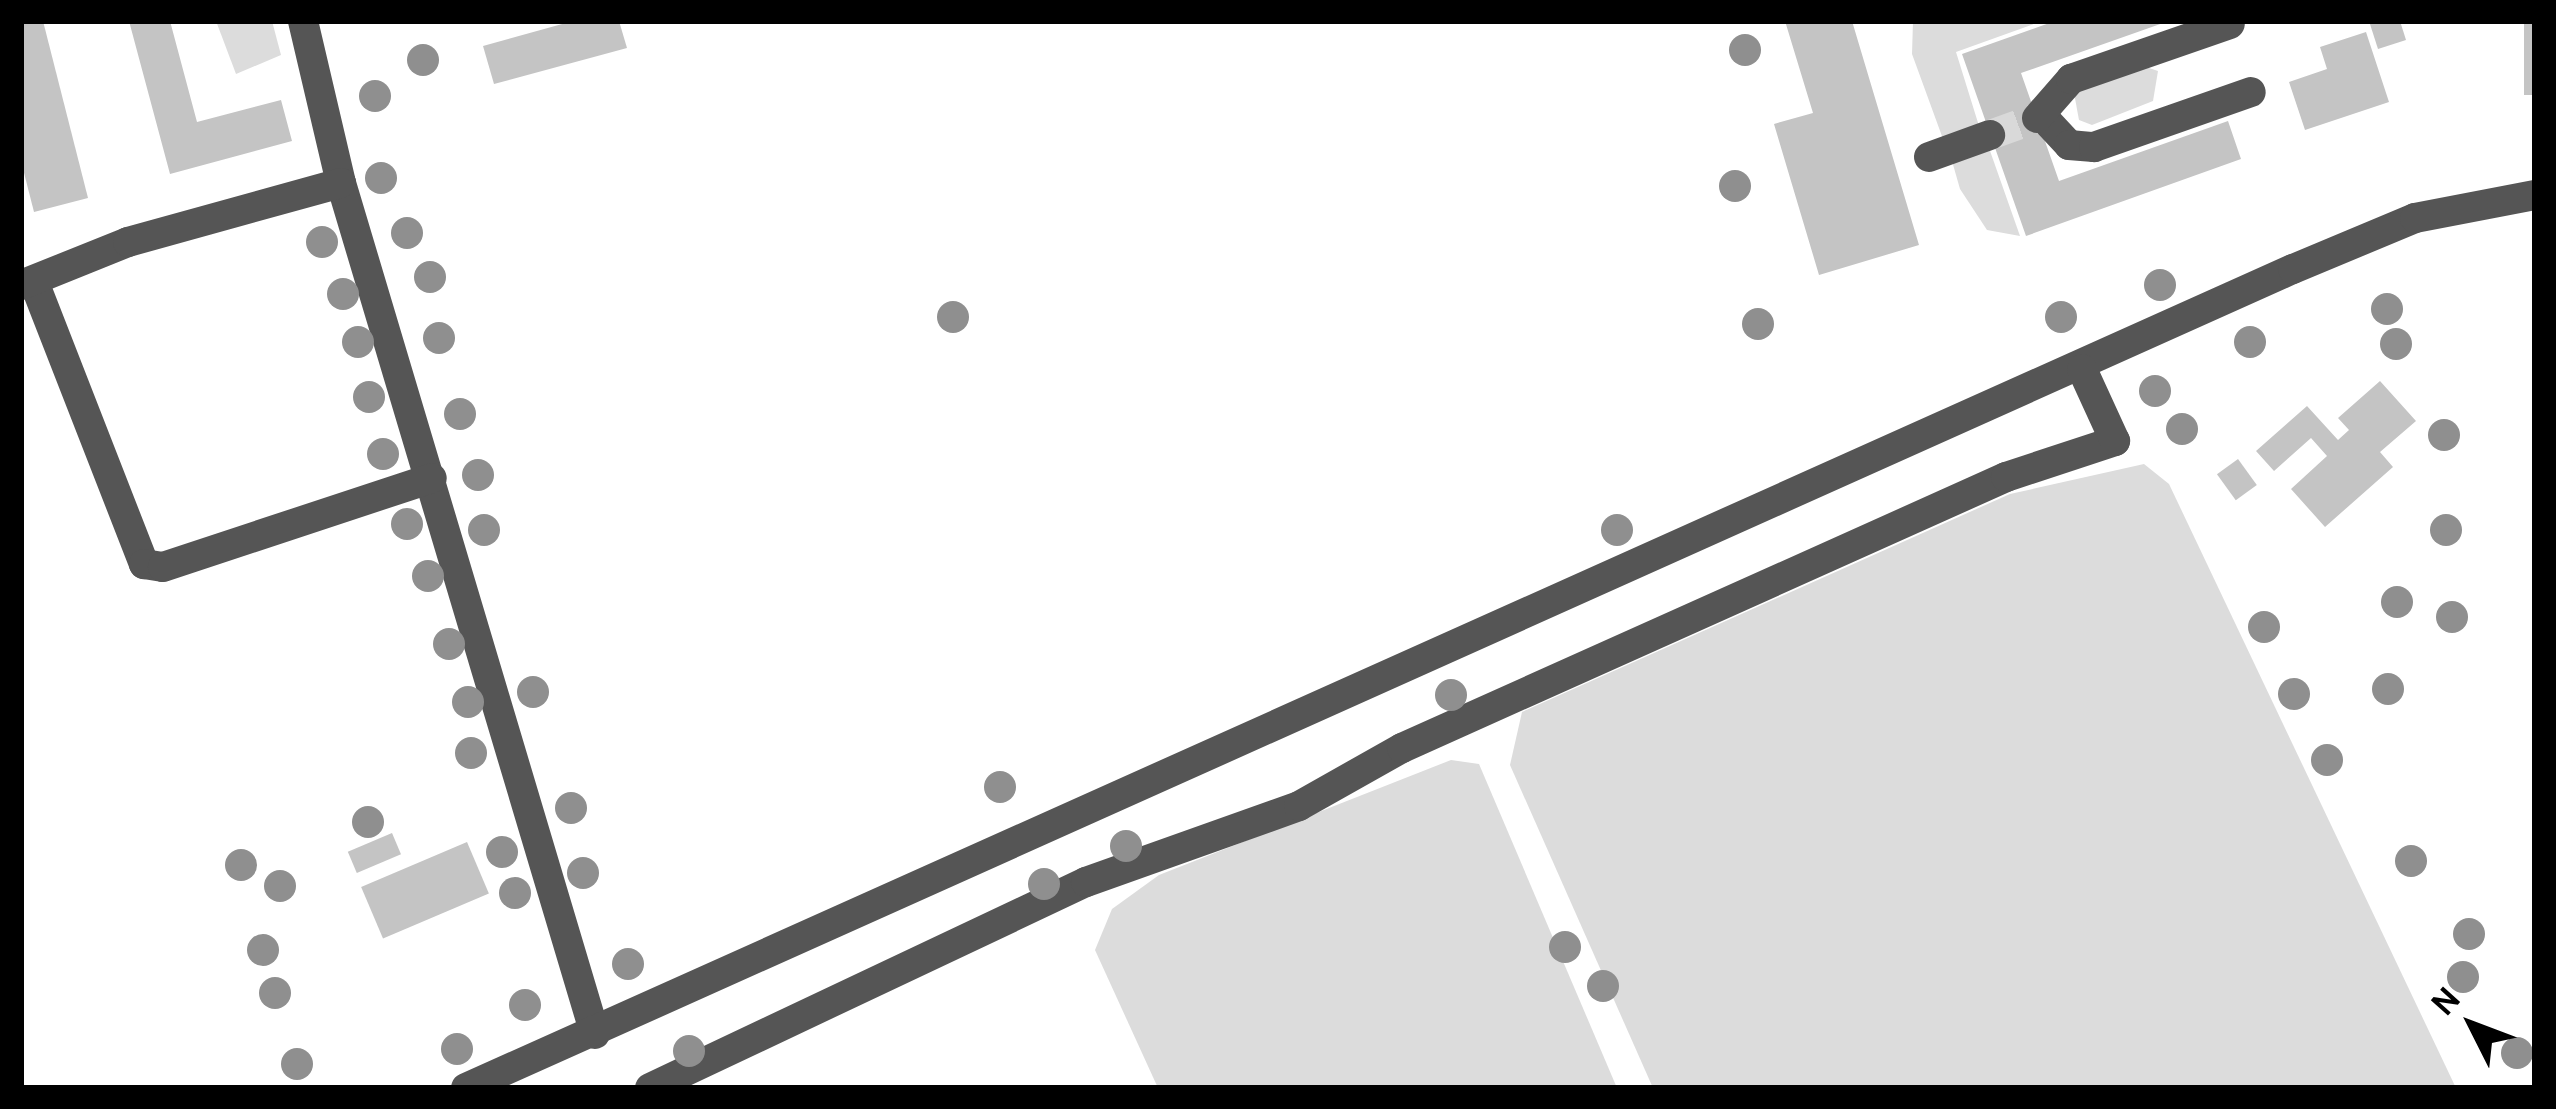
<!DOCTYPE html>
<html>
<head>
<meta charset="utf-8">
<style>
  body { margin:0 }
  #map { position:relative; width:2556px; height:1109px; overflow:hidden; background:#fff; font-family:Cabin,sans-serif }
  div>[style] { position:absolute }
  .green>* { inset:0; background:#dcdcdc }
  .building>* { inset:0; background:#c4c4c4; transform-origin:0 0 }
  .minor-tunnel>* { height:30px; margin-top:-15px; transform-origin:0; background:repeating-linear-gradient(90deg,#d9d9d9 0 30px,transparent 0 45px) }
  .minor>* { height:30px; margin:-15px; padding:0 15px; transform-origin:15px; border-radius:15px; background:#555 }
  .trees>* { width:32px; height:32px; margin:-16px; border-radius:50%; background:#8f8f8f }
  span { translate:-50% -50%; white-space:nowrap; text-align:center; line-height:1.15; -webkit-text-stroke:9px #fff; paint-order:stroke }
  .frame { position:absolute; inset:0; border:24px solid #000; pointer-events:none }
  .north { position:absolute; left:2412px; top:965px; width:120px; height:120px; -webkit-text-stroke:9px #fff; paint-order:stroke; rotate:312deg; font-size:33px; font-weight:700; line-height:48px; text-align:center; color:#000 }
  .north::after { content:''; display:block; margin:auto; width:42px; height:54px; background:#000; clip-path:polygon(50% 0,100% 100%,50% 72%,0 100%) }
</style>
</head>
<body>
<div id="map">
  <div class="green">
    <div style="clip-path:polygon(216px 21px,272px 21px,281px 55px,236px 74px)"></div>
    <div style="clip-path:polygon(1913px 21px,2042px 21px,1956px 52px,1979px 126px,1943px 139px,1912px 54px)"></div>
    <div style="clip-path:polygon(2143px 66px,2158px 71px,2153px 101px,2092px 125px,2079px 120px,2074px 93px)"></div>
    <div style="clip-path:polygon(1989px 148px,2020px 236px,1987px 230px,1960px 189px,1952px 161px)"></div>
    <div style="clip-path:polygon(2144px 464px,2169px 484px,2456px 1088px,1653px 1088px,1510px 765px,1522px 712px,2010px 494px)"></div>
    <div style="clip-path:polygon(1451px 760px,1479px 764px,1617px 1088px,1158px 1088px,1095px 950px,1112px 909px,1159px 875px)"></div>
  </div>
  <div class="building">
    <div style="clip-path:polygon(21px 21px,43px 21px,88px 198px,34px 212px,21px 161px)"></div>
    <div style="clip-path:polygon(129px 21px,170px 21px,197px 122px,281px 100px,292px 141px,170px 174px)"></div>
    <div style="clip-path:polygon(573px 21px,619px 21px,627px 48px,494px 84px,483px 46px)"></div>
    <div style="clip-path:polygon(1785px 21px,1852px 21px,1919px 245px,1819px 275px,1774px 124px,1813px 113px)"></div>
    <div style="clip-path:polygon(2055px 21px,2166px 22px,2021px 73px,2059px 181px,2228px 121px,2241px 159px,2026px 236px,1962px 54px)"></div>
    <div style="clip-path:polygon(2369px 21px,2400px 21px,2406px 40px,2378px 49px)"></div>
    <div style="left:2524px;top:21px;width:11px;height:74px"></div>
    <div style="clip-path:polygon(2366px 32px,2389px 102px,2305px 130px,2289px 82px,2327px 69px,2320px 47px)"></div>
    <div style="clip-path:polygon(2380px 381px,2416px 421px,2380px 452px,2393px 467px,2325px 527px,2291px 489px,2327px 456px,2311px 438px,2274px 471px,2256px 451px,2307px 406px,2338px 440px,2349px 430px,2338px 418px)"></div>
    <div style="left:2238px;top:459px;width:32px;height:26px;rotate:54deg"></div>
    <div style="left:392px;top:833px;width:23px;height:48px;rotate:67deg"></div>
    <div style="left:467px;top:842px;width:56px;height:115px;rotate:67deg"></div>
  </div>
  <div class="minor-tunnel">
    <div style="left:1990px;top:135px;width:50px;rotate:-19.9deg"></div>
  </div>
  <div class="minor">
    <div style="left:303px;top:21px;width:166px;rotate:76.8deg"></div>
    <div style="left:341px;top:183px;width:888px;rotate:73.38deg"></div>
    <div style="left:2043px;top:117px;width:38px;rotate:47deg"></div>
    <div style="left:2069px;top:145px;width:25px;rotate:5deg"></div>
    <div style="left:2094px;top:147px;width:166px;rotate:-19.3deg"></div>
    <div style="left:2037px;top:118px;width:52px;rotate:-48.9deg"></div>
    <div style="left:2071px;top:79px;width:168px;rotate:-19.1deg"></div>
    <div style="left:1929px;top:157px;width:65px;rotate:-19.8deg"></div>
    <div style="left:34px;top:282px;width:303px;rotate:68.7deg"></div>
    <div style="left:144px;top:564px;width:19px;rotate:9deg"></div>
    <div style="left:163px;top:567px;width:283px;rotate:-18.3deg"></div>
    <div style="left:21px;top:285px;width:115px;rotate:-21.9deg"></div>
    <div style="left:128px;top:242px;width:221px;rotate:-15.5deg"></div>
    <div style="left:466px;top:1088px;width:2002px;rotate:-24.15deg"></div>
    <div style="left:2293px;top:269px;width:132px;rotate:-22.7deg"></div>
    <div style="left:2415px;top:218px;width:122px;rotate:-10.9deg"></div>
    <div style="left:650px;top:1088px;width:482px;rotate:-25.3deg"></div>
    <div style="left:1086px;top:882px;width:226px;rotate:-19.6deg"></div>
    <div style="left:1299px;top:806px;width:118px;rotate:-29.4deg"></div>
    <div style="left:1402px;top:748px;width:662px;rotate:-24.16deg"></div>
    <div style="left:2006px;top:477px;width:115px;rotate:-18.3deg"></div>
    <div style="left:2115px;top:441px;width:79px;rotate:-114.6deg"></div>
  </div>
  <div class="trees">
    <div style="left:1745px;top:50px"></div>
    <div style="left:423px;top:60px"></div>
    <div style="left:375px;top:96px"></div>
    <div style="left:381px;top:178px"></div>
    <div style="left:1735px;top:186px"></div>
    <div style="left:407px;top:233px"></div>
    <div style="left:322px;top:242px"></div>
    <div style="left:430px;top:277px"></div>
    <div style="left:2160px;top:285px"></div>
    <div style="left:343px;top:294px"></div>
    <div style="left:2387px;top:309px"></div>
    <div style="left:953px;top:317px"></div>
    <div style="left:2061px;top:317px"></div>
    <div style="left:1758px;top:324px"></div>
    <div style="left:439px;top:338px"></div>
    <div style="left:358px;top:342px"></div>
    <div style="left:2250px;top:342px"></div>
    <div style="left:2396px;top:344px"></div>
    <div style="left:2155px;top:391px"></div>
    <div style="left:369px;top:397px"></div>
    <div style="left:460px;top:414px"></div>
    <div style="left:2182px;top:429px"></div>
    <div style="left:2444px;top:435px"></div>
    <div style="left:383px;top:454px"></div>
    <div style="left:478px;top:475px"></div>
    <div style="left:407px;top:524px"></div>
    <div style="left:484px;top:530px"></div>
    <div style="left:1617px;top:530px"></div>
    <div style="left:2446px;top:530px"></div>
    <div style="left:428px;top:576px"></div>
    <div style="left:2397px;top:602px"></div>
    <div style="left:2452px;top:617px"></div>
    <div style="left:2264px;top:627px"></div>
    <div style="left:449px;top:644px"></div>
    <div style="left:2388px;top:689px"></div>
    <div style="left:533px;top:692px"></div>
    <div style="left:2294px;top:694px"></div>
    <div style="left:1451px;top:695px"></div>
    <div style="left:468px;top:702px"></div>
    <div style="left:471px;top:753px"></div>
    <div style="left:2327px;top:760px"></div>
    <div style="left:1000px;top:787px"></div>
    <div style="left:571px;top:808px"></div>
    <div style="left:368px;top:822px"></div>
    <div style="left:1126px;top:846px"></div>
    <div style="left:502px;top:852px"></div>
    <div style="left:2411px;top:861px"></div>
    <div style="left:241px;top:865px"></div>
    <div style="left:583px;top:873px"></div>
    <div style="left:1044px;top:884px"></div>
    <div style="left:280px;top:886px"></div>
    <div style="left:515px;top:893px"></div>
    <div style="left:2469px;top:934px"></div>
    <div style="left:1565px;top:947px"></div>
    <div style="left:263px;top:950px"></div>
    <div style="left:628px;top:964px"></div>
    <div style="left:2463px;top:977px"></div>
    <div style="left:1603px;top:986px"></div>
    <div style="left:275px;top:993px"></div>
    <div style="left:525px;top:1005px"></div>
    <div style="left:457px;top:1049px"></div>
    <div style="left:689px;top:1051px"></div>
    <div style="left:2517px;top:1053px"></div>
    <div style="left:297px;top:1064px"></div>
  </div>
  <div class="frame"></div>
  <div class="north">N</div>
</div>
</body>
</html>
